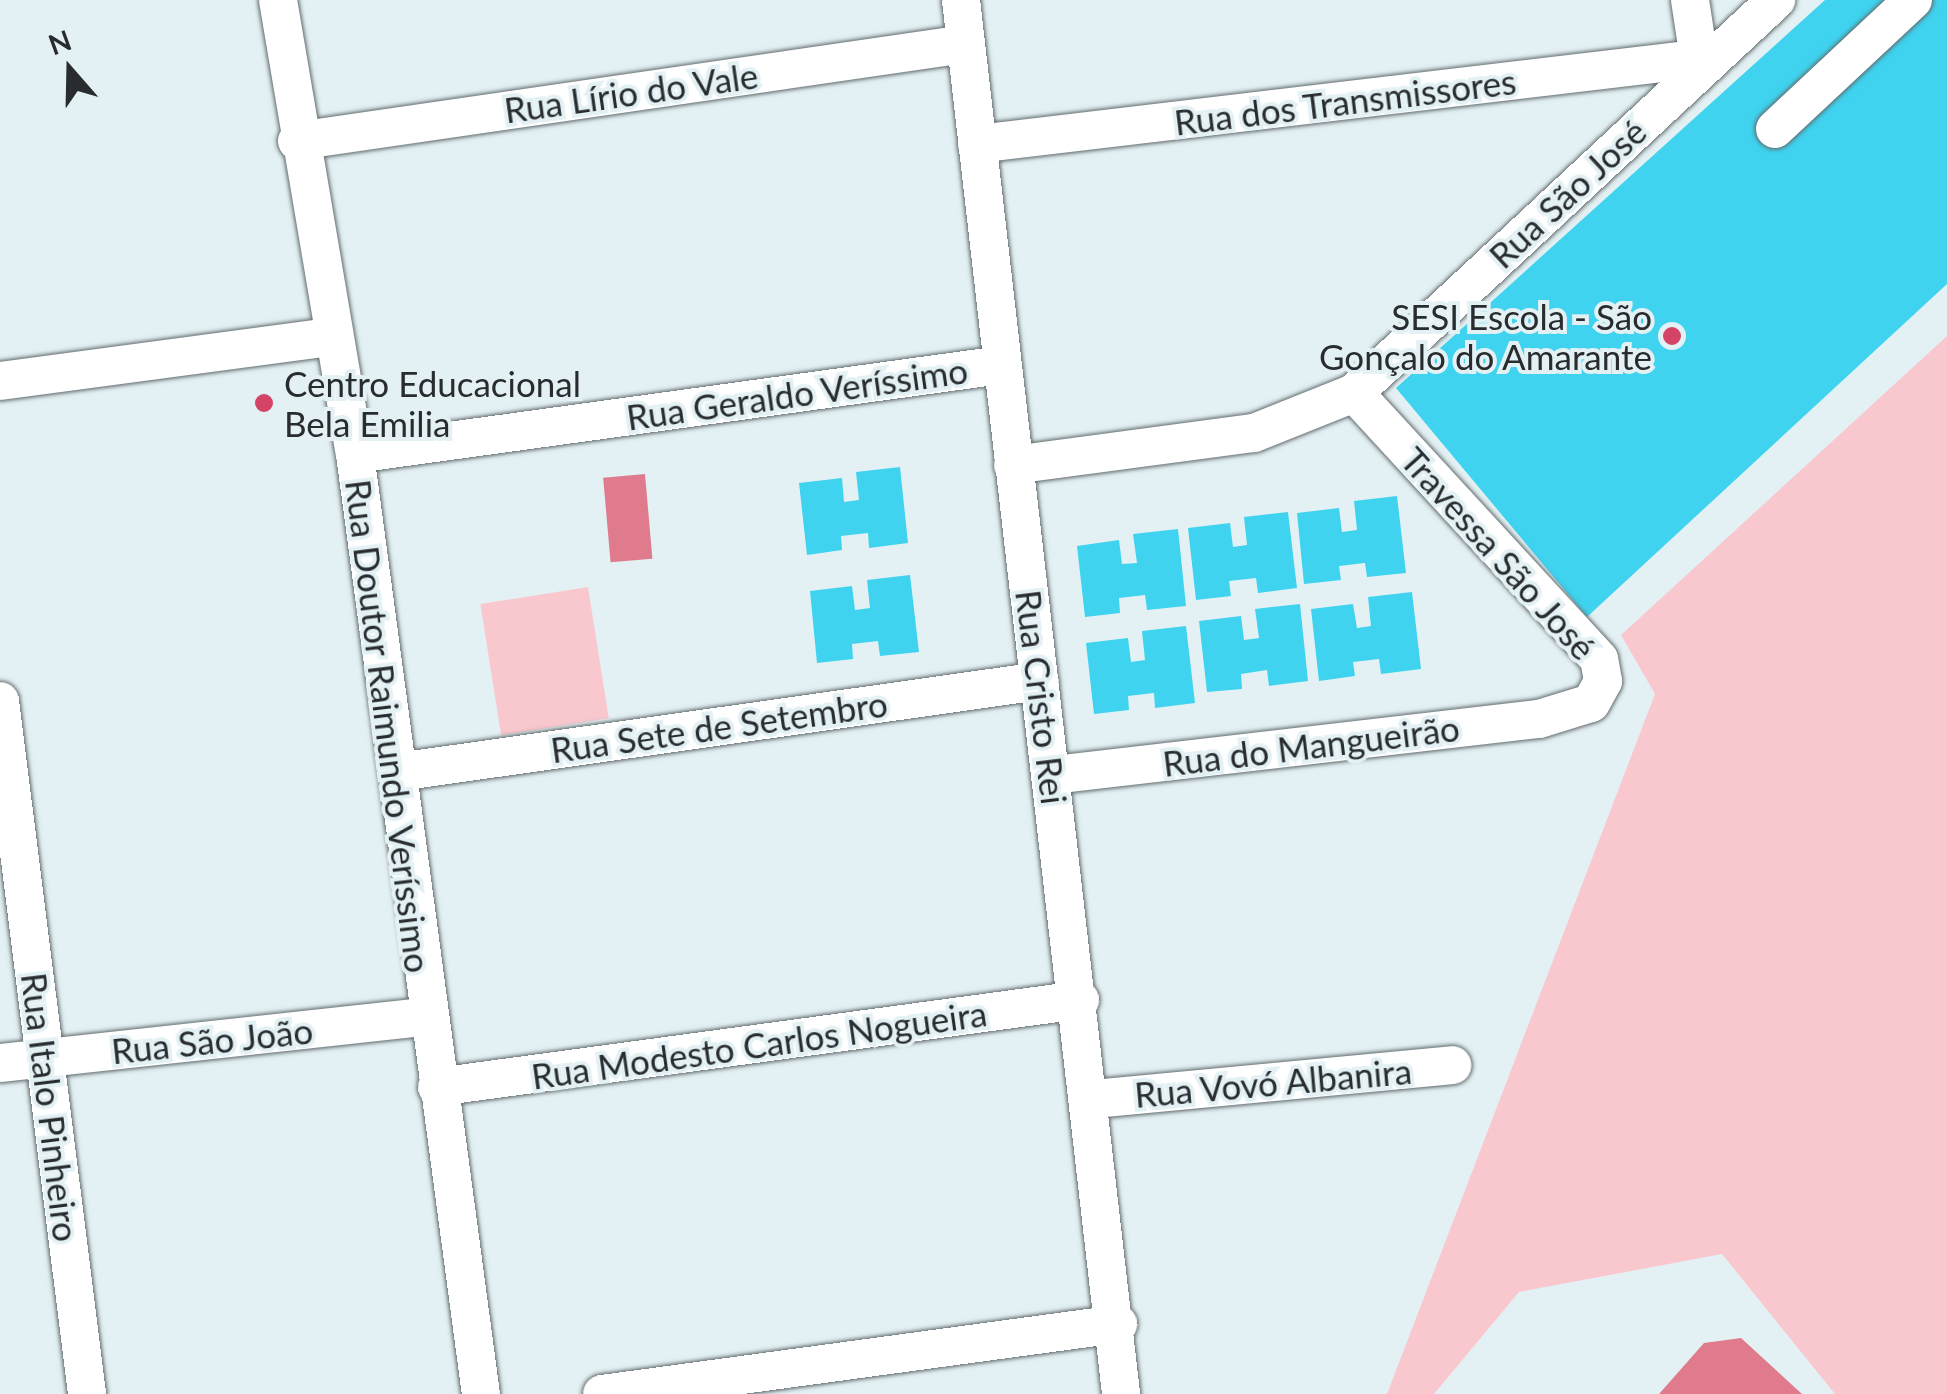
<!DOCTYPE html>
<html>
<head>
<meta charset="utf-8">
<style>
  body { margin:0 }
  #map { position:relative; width:1947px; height:1394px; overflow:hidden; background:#e4f1f4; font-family:Lato,sans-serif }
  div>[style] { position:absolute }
  .green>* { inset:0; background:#f9c8cf; transform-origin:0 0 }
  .water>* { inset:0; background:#e07b8d; transform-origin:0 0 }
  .building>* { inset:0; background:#3fd3ef }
  .roads { filter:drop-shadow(0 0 2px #626c6f) drop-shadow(0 0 2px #626c6f) }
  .minor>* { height:38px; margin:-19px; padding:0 19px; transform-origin:19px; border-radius:19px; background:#fff }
  .dots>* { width:28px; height:28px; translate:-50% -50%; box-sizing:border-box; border:5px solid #e4f1f4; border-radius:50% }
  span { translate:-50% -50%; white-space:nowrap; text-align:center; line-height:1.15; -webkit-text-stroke:8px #e4f1f4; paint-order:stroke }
  .street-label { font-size:35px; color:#282c2e }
  .poi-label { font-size:35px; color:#282c2e }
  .right { translate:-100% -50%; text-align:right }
  .left { translate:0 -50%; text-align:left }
  .north { position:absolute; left:20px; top:20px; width:100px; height:100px; -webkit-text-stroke:8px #e4f1f4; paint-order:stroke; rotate:340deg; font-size:28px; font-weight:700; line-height:40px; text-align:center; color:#282c2e }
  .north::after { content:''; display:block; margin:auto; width:35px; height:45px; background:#282c2e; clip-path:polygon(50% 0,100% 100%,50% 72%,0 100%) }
</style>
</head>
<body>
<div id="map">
  <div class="green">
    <div style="clip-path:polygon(1947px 336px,1947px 1394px,1835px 1394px,1722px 1254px,1519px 1292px,1434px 1394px,1387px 1394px,1655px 694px,1621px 635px)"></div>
    <div style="left:588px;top:587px;width:133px;height:109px;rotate:81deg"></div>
  </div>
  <div class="water">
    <div style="left:645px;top:474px;width:85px;height:42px;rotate:85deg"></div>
    <div style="clip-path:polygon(1741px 1338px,1802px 1394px,1659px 1394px,1704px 1343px)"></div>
  </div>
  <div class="building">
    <div style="clip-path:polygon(1825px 0,1947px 0,1947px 284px,1587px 617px,1396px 388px)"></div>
    <div style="clip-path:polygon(900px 467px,908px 543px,869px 548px,868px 533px,841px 536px,842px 550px,807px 555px,799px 483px,842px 478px,844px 502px,859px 500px,856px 472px)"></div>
    <div style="clip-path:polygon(1397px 496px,1406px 573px,1367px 577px,1365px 563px,1339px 566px,1341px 580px,1304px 584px,1297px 513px,1339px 508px,1342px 532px,1357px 530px,1354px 501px)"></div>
    <div style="clip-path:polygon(1288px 512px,1297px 588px,1258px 593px,1256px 578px,1229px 581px,1231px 596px,1196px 600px,1188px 528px,1230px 523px,1233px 547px,1247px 545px,1244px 517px)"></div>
    <div style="clip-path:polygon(1178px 529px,1186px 606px,1147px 610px,1145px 595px,1119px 598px,1120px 613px,1085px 617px,1077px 546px,1119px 540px,1122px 564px,1137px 563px,1133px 534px)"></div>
    <div style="clip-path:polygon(910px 575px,919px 652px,880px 656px,878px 641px,852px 644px,853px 659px,817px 663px,810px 591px,852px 586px,855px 610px,870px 608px,867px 580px)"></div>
    <div style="clip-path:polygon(1412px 592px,1421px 669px,1381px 674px,1379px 659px,1353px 662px,1355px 676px,1319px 681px,1311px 609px,1353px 604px,1357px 628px,1371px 626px,1368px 597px)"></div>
    <div style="clip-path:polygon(1300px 604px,1308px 681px,1269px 686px,1267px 670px,1241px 674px,1242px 689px,1207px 692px,1199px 621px,1241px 616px,1244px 640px,1259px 638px,1255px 609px)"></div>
    <div style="clip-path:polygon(1186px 626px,1195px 703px,1155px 708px,1154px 693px,1128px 696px,1129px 710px,1094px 714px,1086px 643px,1128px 638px,1131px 662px,1145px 660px,1142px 631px)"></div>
  </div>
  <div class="roads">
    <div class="minor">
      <div style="left:278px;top:0;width:460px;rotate:80.4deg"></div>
      <div style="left:355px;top:454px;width:948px;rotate:82.37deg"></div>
      <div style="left:961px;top:0;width:1403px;rotate:83.45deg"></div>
      <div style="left:1690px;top:0;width:60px;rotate:81.3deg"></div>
      <div style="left:1775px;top:129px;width:189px;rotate:-43.1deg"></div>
      <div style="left:297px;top:141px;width:675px;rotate:-8.26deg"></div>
      <div style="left:977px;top:144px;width:740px;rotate:-6.75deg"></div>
      <div style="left:0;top:381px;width:332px;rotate:-7.6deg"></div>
      <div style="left:355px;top:454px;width:652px;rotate:-7.84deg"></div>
      <div style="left:1013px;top:465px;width:243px;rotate:-7.6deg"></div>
      <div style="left:1254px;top:433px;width:108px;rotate:-21.8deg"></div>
      <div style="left:1354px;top:393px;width:577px;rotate:-42.96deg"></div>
      <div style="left:0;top:701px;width:698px;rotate:82.84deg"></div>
      <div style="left:398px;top:772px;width:648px;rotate:-8.07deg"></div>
      <div style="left:1053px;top:775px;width:489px;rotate:-6.6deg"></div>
      <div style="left:1539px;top:719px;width:54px;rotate:-17.1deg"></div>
      <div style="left:1591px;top:703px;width:25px;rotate:-61deg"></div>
      <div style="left:1603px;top:681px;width:22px;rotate:-100deg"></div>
      <div style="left:1599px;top:659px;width:362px;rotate:-132.6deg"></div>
      <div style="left:0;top:1063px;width:426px;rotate:-6.2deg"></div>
      <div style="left:437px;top:1087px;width:649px;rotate:-7.71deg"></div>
      <div style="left:1094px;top:1099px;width:360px;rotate:-5.4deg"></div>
      <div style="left:602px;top:1394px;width:521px;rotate:-7.73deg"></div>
    </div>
  </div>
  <div class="dots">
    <div style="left:1672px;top:336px;background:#d34467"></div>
    <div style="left:264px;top:403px;background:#d34467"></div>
  </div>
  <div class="street-label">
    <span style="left:631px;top:92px;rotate:-8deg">Rua Lírio do Vale</span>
    <span style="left:1345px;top:101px;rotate:-7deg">Rua dos Transmissores</span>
    <span style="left:1567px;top:193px;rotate:-43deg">Rua São José</span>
    <span style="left:797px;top:393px;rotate:-8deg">Rua Geraldo Veríssimo</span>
    <span style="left:1499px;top:553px;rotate:48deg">Travessa São José</span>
    <span style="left:1042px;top:697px;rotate:83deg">Rua Cristo Rei</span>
    <span style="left:389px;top:726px;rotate:83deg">Rua Doutor Raimundo Veríssimo</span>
    <span style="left:719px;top:726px;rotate:-8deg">Rua Sete de Setembro</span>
    <span style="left:1311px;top:745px;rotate:-7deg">Rua do Mangueirão</span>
    <span style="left:212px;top:1040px;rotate:-6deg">Rua São João</span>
    <span style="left:759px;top:1044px;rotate:-8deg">Rua Modesto Carlos Nogueira</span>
    <span style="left:1273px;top:1082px;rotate:-5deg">Rua Vovó Albanira</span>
    <span style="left:51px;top:1107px;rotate:83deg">Rua Italo Pinheiro</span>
  </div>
  <div class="poi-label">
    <span class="right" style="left:1652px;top:336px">SESI Escola - São<br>Gonçalo do Amarante</span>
    <span class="left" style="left:284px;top:403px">Centro Educacional<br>Bela Emilia</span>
  </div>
  <div class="north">N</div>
</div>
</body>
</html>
